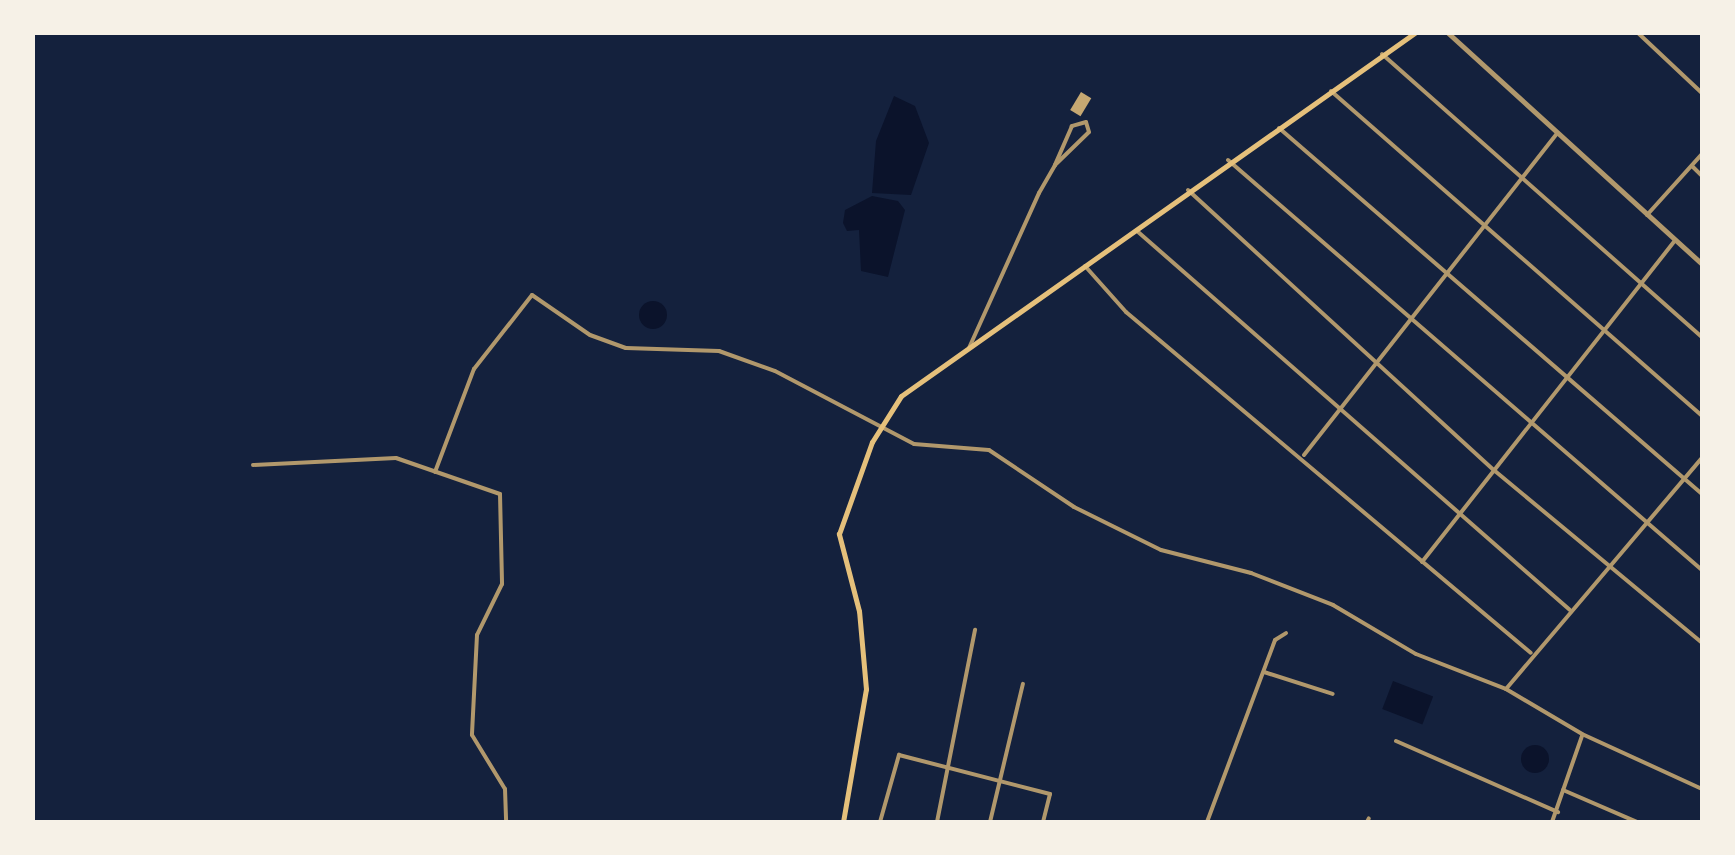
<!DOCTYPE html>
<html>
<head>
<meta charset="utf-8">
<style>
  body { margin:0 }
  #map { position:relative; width:1735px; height:855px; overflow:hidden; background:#14213d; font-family:Inter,sans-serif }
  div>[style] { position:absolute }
  .water>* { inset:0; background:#0b132b; transform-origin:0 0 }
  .round { border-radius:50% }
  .building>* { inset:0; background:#c6a872; transform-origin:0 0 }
  .minor>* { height:4px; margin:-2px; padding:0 2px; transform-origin:2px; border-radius:2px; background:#b1986c }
  .tertiary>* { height:5px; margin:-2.5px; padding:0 2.5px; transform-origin:2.5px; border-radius:2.5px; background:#b1986c }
  .secondary>* { height:5px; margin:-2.5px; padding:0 2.5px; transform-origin:2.5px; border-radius:2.5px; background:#e5c07b }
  span { translate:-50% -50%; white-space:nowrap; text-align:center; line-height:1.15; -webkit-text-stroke:10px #f6f1e7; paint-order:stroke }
  .frame { position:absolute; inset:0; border:35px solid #f6f1e7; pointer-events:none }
</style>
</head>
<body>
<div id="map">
  <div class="water">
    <div style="clip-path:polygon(894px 96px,915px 106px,929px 143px,911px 195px,872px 193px,876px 141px)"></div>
    <div style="clip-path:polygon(872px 196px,898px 201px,905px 210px,888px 277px,861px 271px,859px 230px,847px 231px,843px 223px,845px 210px)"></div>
    <div class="round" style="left:639px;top:301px;width:28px;height:28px"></div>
    <div style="left:1393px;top:681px;width:43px;height:30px;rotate:21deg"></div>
    <div class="round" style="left:1521px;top:745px;width:28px;height:28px"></div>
  </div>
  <div class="building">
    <div style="left:1081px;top:92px;width:12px;height:21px;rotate:31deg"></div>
  </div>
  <div class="minor">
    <div style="left:1637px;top:32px;width:89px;rotate:43.2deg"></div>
    <div style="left:1382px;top:54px;width:427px;rotate:41.5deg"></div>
    <div style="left:1331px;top:91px;width:493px;rotate:41.2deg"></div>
    <div style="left:1279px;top:128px;width:559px;rotate:40.87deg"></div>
    <div style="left:1228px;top:160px;width:627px;rotate:40.86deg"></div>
    <div style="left:1693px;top:167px;width:13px;rotate:45deg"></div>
    <div style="left:1188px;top:190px;width:416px;rotate:42.5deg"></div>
    <div style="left:1495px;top:471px;width:269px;rotate:39.7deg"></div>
    <div style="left:1647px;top:215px;width:82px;rotate:-48deg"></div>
    <div style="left:1137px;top:231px;width:575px;rotate:41.2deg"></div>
    <div style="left:1085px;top:266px;width:62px;rotate:48.3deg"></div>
    <div style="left:1126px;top:312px;width:529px;rotate:40.1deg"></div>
    <div style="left:969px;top:348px;width:170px;rotate:-65.7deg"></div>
    <div style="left:1039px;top:193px;width:32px;rotate:-60deg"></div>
    <div style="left:1055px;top:165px;width:47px;rotate:-44.1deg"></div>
    <div style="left:1089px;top:132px;width:10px;rotate:-107deg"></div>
    <div style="left:1086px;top:122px;width:15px;rotate:164deg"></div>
    <div style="left:1072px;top:126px;width:43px;rotate:113.6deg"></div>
    <div style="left:1304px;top:455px;width:410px;rotate:-51.8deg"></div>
    <div style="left:253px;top:465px;width:143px;rotate:-2.8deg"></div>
    <div style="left:396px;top:458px;width:110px;rotate:19.1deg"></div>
    <div style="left:500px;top:494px;width:90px;rotate:88.7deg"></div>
    <div style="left:502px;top:584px;width:57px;rotate:116.1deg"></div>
    <div style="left:477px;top:635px;width:100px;rotate:92.9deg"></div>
    <div style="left:472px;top:735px;width:63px;rotate:58.6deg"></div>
    <div style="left:505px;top:789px;width:33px;rotate:88deg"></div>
    <div style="left:435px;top:472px;width:110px;rotate:-69.3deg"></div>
    <div style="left:474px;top:369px;width:94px;rotate:-51.9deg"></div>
    <div style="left:532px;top:295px;width:70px;rotate:34.6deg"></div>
    <div style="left:590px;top:335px;width:38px;rotate:20deg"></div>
    <div style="left:626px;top:348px;width:93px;rotate:1.8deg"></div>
    <div style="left:719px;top:351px;width:59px;rotate:19.7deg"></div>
    <div style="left:775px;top:371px;width:157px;rotate:27.7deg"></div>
    <div style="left:914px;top:444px;width:75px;rotate:4.6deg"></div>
    <div style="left:989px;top:450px;width:102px;rotate:33.8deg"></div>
    <div style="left:1074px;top:507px;width:97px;rotate:26.3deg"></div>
    <div style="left:1161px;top:550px;width:93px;rotate:14.3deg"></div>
    <div style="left:1251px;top:573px;width:88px;rotate:21.3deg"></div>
    <div style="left:1333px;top:605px;width:96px;rotate:30.6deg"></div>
    <div style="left:1416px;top:654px;width:97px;rotate:21.3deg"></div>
    <div style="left:1506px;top:689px;width:88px;rotate:30.6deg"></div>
    <div style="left:1582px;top:734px;width:132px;rotate:24.6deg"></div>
    <div style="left:1422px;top:562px;width:409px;rotate:-51.8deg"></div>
    <div style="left:1264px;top:672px;width:72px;rotate:17.7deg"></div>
    <div style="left:1506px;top:689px;width:303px;rotate:-49.7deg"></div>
    <div style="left:1396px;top:741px;width:177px;rotate:23.7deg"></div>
    <div style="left:1563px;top:790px;width:81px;rotate:23.4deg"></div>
    <div style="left:880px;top:822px;width:70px;rotate:-74.2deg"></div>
    <div style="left:899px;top:755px;width:156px;rotate:14.5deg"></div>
    <div style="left:1050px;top:794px;width:29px;rotate:104deg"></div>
    <div style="left:937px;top:822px;width:196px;rotate:-78.8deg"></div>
    <div style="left:990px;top:822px;width:142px;rotate:-76.6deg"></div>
    <div style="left:1207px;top:822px;width:194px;rotate:-69.5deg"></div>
    <div style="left:1275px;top:640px;width:13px;rotate:-32deg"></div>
    <div style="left:1367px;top:822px;width:4px;rotate:-63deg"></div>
    <div style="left:1552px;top:822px;width:91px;rotate:-70.8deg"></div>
  </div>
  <div class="tertiary">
    <div style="left:1447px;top:32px;width:345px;rotate:42.3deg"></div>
  </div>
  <div class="secondary">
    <div style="left:843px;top:822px;width:135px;rotate:-80.2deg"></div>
    <div style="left:866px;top:689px;width:78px;rotate:-95.1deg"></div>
    <div style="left:859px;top:611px;width:80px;rotate:-104.6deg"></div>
    <div style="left:839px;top:534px;width:98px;rotate:-70.3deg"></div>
    <div style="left:872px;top:442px;width:54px;rotate:-57.8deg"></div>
    <div style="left:901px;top:396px;width:631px;rotate:-35.25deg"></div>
  </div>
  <div class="frame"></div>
</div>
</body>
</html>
